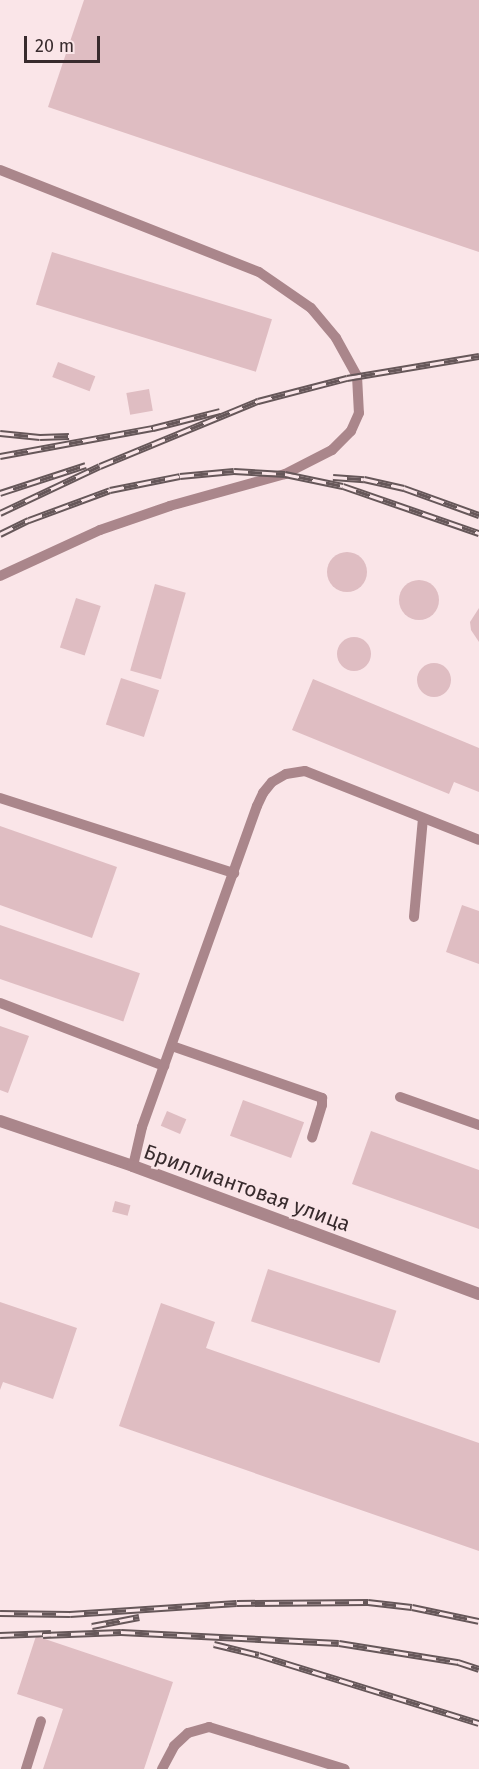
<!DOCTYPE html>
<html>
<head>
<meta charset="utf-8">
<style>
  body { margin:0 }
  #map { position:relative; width:479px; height:1769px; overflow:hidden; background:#fae5e8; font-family:"Fira Sans",sans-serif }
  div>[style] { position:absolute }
  .building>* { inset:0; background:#dfbdc2; transform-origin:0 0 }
  .round { border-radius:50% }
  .service>* { height:10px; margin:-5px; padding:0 5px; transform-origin:5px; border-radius:5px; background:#aa868b }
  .minor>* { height:12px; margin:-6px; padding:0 6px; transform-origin:6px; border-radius:6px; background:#aa868b }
  .rail>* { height:7px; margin-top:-3.5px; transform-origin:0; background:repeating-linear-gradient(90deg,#fae5e8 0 14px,#665759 0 28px); box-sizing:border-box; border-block:2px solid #665759 }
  span { translate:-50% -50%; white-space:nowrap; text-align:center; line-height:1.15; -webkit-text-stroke:5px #fae5e8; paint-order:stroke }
  .street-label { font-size:21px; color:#382b2d }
  .scale { position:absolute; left:24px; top:36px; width:76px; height:27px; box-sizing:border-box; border:3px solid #382b2d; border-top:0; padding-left:8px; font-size:18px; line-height:21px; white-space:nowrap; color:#382b2d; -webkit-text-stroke:4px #fae5e8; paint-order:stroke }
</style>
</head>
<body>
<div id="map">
  <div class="building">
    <div style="clip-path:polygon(84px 0,479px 0,479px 252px,48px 107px)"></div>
    <div style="left:52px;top:252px;width:230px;height:55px;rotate:17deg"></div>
    <div style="left:58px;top:362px;width:40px;height:16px;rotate:21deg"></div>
    <div style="left:149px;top:389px;width:22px;height:23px;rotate:80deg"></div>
    <div class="round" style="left:327px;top:552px;width:40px;height:40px"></div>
    <div class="round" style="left:399px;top:580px;width:40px;height:40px"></div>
    <div style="left:155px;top:584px;width:32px;height:90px;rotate:16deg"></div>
    <div style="left:76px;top:598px;width:26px;height:52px;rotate:18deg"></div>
    <div style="clip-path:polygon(479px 608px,479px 642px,471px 630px,470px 622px)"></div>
    <div class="round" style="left:337px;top:637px;width:34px;height:34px"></div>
    <div class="round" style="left:417px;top:663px;width:34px;height:34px"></div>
    <div style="left:121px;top:678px;width:40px;height:49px;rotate:18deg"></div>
    <div style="clip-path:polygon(313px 679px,479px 748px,479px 792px,454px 782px,449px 794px,292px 730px)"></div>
    <div style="clip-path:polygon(0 826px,117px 867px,92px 938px,0 905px)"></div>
    <div style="clip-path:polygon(462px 905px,479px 911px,479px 964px,446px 952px)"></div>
    <div style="left:0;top:925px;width:148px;height:51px;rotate:19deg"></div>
    <div style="clip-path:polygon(0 1026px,29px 1036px,8px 1093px,0 1090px)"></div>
    <div style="left:243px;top:1100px;width:65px;height:38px;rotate:20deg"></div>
    <div style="left:167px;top:1111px;width:21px;height:16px;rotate:23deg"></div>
    <div style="clip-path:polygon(371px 1131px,479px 1170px,479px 1229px,352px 1184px)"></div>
    <div style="left:115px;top:1201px;width:16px;height:11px;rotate:15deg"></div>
    <div style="left:268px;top:1269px;width:135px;height:55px;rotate:18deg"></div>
    <div style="clip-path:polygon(0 1302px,77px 1328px,53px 1399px,3px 1382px,0 1390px)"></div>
    <div style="clip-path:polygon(161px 1303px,215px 1322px,206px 1348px,479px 1443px,479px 1551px,119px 1426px)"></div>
    <div style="clip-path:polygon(36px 1636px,173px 1682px,144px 1769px,43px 1769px,63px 1709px,17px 1694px)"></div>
  </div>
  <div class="service">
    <div style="left:0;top:170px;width:278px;rotate:21.5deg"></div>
    <div style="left:259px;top:272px;width:63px;rotate:34.7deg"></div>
    <div style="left:311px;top:308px;width:39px;rotate:50deg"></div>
    <div style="left:336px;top:338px;width:43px;rotate:61.1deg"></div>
    <div style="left:357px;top:376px;width:37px;rotate:87deg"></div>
    <div style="left:359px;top:413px;width:20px;rotate:114deg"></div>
    <div style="left:351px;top:431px;width:27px;rotate:135deg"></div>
    <div style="left:332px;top:450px;width:53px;rotate:152.9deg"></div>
    <div style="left:285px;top:474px;width:119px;rotate:164.5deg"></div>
    <div style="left:170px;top:506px;width:74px;rotate:161.1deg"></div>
    <div style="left:100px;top:530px;width:110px;rotate:155.3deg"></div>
    <div style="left:0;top:798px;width:246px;rotate:17.8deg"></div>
    <div style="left:414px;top:917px;width:99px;rotate:-84.8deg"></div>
    <div style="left:0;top:1003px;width:176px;rotate:21deg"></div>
    <div style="left:172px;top:1046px;width:159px;rotate:19.1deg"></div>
    <div style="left:322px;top:1098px;width:7px;rotate:90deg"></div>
    <div style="left:322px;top:1105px;width:34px;rotate:107deg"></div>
    <div style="left:400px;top:1097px;width:84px;rotate:19.5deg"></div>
    <div style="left:133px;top:1166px;width:40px;rotate:-77deg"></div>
    <div style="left:142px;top:1127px;width:341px;rotate:-70.3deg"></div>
    <div style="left:257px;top:806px;width:14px;rotate:-65deg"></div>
    <div style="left:263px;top:793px;width:14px;rotate:-51deg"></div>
    <div style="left:272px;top:782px;width:16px;rotate:-30deg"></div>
    <div style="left:286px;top:774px;width:19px;rotate:-9deg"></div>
    <div style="left:305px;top:771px;width:187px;rotate:21.6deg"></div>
    <div style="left:26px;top:1769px;width:50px;rotate:-72.6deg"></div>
    <div style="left:162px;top:1769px;width:26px;rotate:-62deg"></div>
    <div style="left:174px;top:1746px;width:19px;rotate:-43deg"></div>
    <div style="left:188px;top:1733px;width:22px;rotate:-16deg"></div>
    <div style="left:209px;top:1727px;width:142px;rotate:17.2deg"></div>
  </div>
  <div class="minor">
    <div style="left:0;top:1121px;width:140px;rotate:18.7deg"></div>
    <div style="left:133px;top:1166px;width:369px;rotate:20.3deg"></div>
  </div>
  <div class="rail">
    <div style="left:0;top:433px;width:40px;rotate:5.7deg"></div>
    <div style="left:40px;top:437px;width:29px;rotate:-2deg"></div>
    <div style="left:0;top:456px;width:156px;rotate:-10.4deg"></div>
    <div style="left:153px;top:428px;width:69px;rotate:-14.2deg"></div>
    <div style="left:333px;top:477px;width:31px;rotate:4deg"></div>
    <div style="left:364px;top:479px;width:41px;rotate:12.7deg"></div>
    <div style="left:404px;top:488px;width:80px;rotate:19.8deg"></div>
    <div style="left:0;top:493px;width:90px;rotate:-18deg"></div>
    <div style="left:0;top:513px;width:110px;rotate:-25.2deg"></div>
    <div style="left:100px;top:466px;width:171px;rotate:-22.4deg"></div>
    <div style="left:258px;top:401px;width:92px;rotate:-14.5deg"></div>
    <div style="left:347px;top:378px;width:134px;rotate:-9.5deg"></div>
    <div style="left:0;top:534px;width:32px;rotate:-26deg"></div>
    <div style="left:29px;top:520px;width:86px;rotate:-20.3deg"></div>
    <div style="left:110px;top:490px;width:71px;rotate:-11.3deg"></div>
    <div style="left:180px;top:476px;width:54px;rotate:-5.3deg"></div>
    <div style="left:234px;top:471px;width:51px;rotate:3.4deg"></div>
    <div style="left:285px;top:474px;width:59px;rotate:11.7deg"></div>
    <div style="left:343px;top:486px;width:144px;rotate:19.1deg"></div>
    <div style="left:0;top:1613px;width:70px;rotate:0.8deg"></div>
    <div style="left:70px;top:1614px;width:167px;rotate:-3.8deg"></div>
    <div style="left:237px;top:1603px;width:131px;rotate:-0.4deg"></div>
    <div style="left:368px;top:1602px;width:44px;rotate:6.5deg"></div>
    <div style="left:412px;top:1607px;width:68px;rotate:11.8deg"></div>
    <div style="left:92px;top:1626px;width:48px;rotate:-10.8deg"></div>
    <div style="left:0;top:1635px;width:51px;rotate:-2.2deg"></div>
    <div style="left:43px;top:1635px;width:78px;rotate:-2.2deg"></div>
    <div style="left:121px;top:1632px;width:218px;rotate:2.9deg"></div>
    <div style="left:339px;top:1643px;width:121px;rotate:9.1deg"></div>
    <div style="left:458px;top:1662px;width:22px;rotate:18deg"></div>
    <div style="left:214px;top:1644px;width:46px;rotate:13.7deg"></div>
    <div style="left:259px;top:1655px;width:230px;rotate:17.2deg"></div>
  </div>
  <div class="street-label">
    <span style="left:247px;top:1188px;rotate:20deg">Бриллиантовая улица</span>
  </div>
  <div class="scale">20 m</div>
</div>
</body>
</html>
